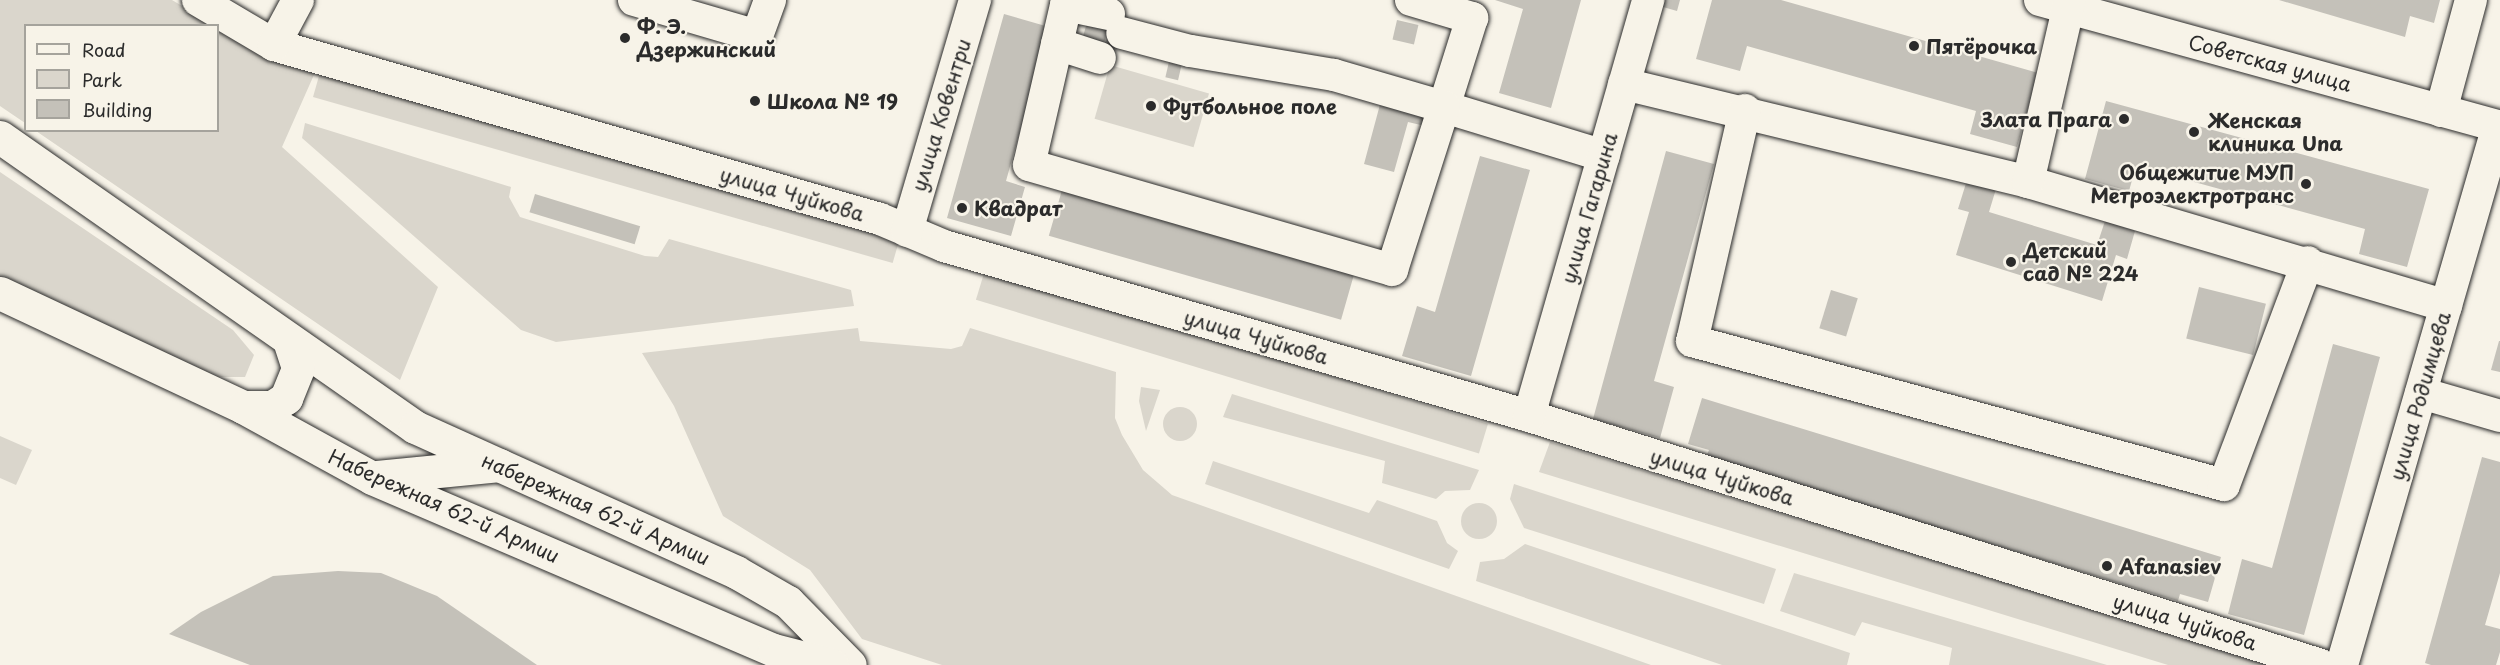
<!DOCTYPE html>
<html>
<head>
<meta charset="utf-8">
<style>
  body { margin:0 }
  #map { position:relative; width:2500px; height:665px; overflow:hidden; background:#f7f3e8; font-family:"Playpen Sans",sans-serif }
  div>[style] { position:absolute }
  .green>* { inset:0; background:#dad6cc; transform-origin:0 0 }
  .round { border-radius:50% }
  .building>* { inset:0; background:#c4c1b9; transform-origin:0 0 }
  .roads { filter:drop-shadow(0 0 2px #2b2b2b) drop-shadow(0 0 2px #2b2b2b) }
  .minor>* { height:32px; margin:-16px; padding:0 16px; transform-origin:16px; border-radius:16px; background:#f7f3e8 }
  .major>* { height:33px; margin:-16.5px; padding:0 16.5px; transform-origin:16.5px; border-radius:16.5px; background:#f7f3e8 }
  .dots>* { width:16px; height:16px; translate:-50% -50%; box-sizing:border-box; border:3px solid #f7f3e8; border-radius:50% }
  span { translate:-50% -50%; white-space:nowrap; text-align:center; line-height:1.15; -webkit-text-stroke:4.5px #f7f3e8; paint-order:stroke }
  .poi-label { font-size:20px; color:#2b2b2b; font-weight:700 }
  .left { translate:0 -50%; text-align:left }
  .right { translate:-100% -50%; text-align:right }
  .street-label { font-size:20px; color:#2b2b2b }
  .legend { position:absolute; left:24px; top:24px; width:195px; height:108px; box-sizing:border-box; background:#f7f3e8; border:2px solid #a5a39c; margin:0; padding:8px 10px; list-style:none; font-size:18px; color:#2b2b2b }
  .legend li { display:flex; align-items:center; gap:12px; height:30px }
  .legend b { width:30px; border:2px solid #a5a39c }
</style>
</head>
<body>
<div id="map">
  <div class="green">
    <div style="clip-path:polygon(0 0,172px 0,214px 25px,26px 26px,25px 123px,0 106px)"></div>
    <div style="clip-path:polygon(218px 28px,317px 68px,282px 147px,438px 287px,400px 380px,36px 131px,218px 130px)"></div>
    <div style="left:1110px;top:65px;width:103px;height:56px;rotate:16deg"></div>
    <div style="left:321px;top:69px;width:603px;height:29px;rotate:16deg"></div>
    <div style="clip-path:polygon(305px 123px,511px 187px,509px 197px,520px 217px,645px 256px,658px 257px,669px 239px,851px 290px,854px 306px,556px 342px,521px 330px,302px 138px)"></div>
    <div style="clip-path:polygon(0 172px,233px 330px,254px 355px,245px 377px,215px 377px,0 278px)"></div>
    <div style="left:985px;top:270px;width:526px;height:31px;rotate:17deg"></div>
    <div style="clip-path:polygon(858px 328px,860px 341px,951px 349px,962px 346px,970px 328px,1116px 372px,1115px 418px,1122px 435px,1143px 470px,1172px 495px,1651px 665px,942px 665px,862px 639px,810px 570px,723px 516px,674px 406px,642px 353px)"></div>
    <div style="clip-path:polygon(1141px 387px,1160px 390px,1146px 431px,1139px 401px)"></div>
    <div style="clip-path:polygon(1232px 394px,1479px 470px,1470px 490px,1445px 491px,1436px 499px,1382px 483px,1385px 461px,1223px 417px)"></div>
    <div class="round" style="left:1163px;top:407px;width:34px;height:34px"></div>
    <div style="clip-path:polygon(0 436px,32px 450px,16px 485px,0 478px)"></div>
    <div style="clip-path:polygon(1550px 442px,2269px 665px,2168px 665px,1539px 472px)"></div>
    <div style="clip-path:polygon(1213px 461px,1369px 513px,1377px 500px,1437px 521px,1447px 543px,1458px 551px,1449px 569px,1205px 484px)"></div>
    <div style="clip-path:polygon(1514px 484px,1776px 569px,1764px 604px,1524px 528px,1510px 499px)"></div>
    <div class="round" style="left:1461px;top:503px;width:36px;height:36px"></div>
    <div style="clip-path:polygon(1525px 544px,1850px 653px,1847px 665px,1722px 665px,1476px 581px,1480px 562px,1504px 559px)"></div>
    <div style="clip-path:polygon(1794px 573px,2107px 665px,1949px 665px,1952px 648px,1862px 622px,1855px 636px,1780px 611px)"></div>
  </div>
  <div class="building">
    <div style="clip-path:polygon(1495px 0,1581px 0,1551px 108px,1499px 93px,1523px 9px)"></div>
    <div style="clip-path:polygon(1658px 0,1680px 0,1677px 11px,1656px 5px)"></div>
    <div style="clip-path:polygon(1712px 0,1781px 0,2038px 73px,2017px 147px,1970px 134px,1976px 111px,1747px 46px,1740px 71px,1696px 59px)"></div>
    <div style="clip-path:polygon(2279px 0,2440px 0,2434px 23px,2410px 16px,2405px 37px)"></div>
    <div style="clip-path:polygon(1004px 14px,1049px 27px,1006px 181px,1025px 187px,1011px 236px,947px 218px)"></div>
    <div style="left:1088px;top:19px;width:22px;height:22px;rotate:16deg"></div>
    <div style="left:1397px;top:20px;width:22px;height:20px;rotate:13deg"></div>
    <div style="left:1171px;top:53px;width:13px;height:25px;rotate:13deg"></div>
    <div style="clip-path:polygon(1382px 97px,1429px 109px,1425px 126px,1408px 122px,1394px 172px,1364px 164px)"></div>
    <div style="clip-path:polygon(2106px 101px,2429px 189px,2407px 267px,2359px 254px,2365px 229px,2136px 166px,2129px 191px,2085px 179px)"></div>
    <div style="clip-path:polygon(1666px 151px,1714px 164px,1654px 381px,1674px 387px,1660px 438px,1593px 419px)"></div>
    <div style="clip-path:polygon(1480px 156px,1530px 170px,1471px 376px,1402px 356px,1417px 306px,1435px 312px)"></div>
    <div style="clip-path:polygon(1967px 180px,1996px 189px,1989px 212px,2097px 245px,2105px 221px,2135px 231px,2127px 259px,2116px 255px,2102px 301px,1956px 255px,1969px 212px,1958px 209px)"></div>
    <div style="left:1064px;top:183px;width:304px;height:55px;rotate:16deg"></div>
    <div style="left:535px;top:194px;width:110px;height:19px;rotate:17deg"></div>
    <div style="left:2199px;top:287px;width:69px;height:53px;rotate:14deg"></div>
    <div style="left:1831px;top:290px;width:28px;height:40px;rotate:17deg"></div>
    <div style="clip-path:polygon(2499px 341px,2500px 341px,2500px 372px,2491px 370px)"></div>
    <div style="clip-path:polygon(2333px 344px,2380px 357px,2304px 635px,2228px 614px,2242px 559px,2272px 568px)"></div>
    <div style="clip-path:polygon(1702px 398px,2221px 557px,2208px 602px,2180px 594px,2178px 601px,1706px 457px,1709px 450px,1688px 444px)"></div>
    <div style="clip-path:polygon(2482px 457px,2500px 462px,2500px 573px,2485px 625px,2500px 629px,2500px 652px,2496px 665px,2431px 665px,2425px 663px)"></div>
    <div style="clip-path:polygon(338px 571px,381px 573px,437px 596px,537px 665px,250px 665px,169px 634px,201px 612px,273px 576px)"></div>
  </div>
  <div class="roads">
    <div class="minor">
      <div style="left:198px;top:0;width:88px;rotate:30.6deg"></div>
      <div style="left:274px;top:45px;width:630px;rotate:16.02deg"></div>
      <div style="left:880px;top:219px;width:69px;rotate:22.9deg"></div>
      <div style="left:944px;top:246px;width:609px;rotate:16.2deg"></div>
      <div style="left:1529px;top:416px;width:830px;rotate:17.45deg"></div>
      <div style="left:634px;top:0;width:128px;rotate:16.3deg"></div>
      <div style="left:757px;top:36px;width:38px;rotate:-70deg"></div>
      <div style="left:1411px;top:0;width:64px;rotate:16.4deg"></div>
      <div style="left:1472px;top:18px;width:93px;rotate:107.5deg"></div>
      <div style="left:1444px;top:107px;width:167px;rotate:17deg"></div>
      <div style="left:2040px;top:0;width:477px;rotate:15.4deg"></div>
      <div style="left:1109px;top:14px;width:44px;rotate:-168.2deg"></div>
      <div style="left:1066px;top:5px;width:164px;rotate:103deg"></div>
      <div style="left:1029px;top:165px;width:378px;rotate:16.1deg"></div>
      <div style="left:1392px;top:270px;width:171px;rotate:-72.3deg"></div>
      <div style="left:1444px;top:107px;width:115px;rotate:-163.8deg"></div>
      <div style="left:1334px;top:75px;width:146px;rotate:-170.5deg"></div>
      <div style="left:1190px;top:51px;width:70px;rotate:-165.2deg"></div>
      <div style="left:1057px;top:44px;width:45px;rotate:18deg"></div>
      <div style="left:274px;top:45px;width:51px;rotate:-61.9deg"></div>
      <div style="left:1624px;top:84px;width:416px;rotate:13.6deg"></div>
      <div style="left:2028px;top:182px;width:436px;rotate:16.5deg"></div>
      <div style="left:1745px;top:110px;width:237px;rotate:102.9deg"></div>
      <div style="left:1692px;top:341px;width:551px;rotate:15.15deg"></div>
      <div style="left:2224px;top:485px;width:238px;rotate:-69.4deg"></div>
      <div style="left:2441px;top:111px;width:115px;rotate:-74.9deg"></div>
      <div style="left:2028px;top:182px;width:187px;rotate:-77deg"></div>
      <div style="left:907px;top:231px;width:241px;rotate:-73.6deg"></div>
      <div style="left:2421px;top:393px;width:82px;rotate:16.2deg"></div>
      <div style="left:1529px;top:416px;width:433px;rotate:-74deg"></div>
      <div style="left:2342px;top:665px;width:561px;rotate:-73.86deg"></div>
    </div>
    <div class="major">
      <div style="left:0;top:137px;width:506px;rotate:34.95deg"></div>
      <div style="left:415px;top:427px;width:352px;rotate:24.3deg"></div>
      <div style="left:736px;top:572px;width:60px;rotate:30deg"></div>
      <div style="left:788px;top:602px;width:88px;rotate:45.5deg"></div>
      <div style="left:0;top:293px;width:268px;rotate:25.1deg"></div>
      <div style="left:243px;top:407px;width:147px;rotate:28.8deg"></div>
      <div style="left:372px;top:478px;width:437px;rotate:23.2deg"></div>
      <div style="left:774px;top:650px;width:60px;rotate:14.5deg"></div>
      <div style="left:243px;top:407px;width:29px"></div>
      <div style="left:272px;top:407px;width:17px;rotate:-33deg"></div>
      <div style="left:286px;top:398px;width:32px;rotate:-68deg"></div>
      <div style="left:298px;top:368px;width:29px;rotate:-108deg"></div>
      <div style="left:377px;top:477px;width:123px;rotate:-5.6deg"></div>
    </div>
  </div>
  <div class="dots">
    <div style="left:625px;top:38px;background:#2b2b2b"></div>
    <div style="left:1914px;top:46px;background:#2b2b2b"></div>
    <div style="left:755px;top:101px;background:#2b2b2b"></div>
    <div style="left:1151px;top:106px;background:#2b2b2b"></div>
    <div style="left:2124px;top:119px;background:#2b2b2b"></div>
    <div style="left:2194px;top:132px;background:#2b2b2b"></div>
    <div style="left:2306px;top:184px;background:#2b2b2b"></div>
    <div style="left:962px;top:208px;background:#2b2b2b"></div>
    <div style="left:2011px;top:262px;background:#2b2b2b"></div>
    <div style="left:2107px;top:566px;background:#2b2b2b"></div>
  </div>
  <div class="poi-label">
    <span class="left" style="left:637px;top:38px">Ф. Э.<br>Дзержинский</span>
    <span class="left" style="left:1926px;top:46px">Пятёрочка</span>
    <span class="left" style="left:767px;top:101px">Школа № 19</span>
    <span class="left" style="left:1163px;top:106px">Футбольное поле</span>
    <span class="right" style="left:2112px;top:119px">Злата Прага</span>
    <span class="left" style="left:2208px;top:132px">Женская<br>клиника Una</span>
    <span class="right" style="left:2294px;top:184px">Общежитие МУП<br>Метроэлектротранс</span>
    <span class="left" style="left:974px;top:208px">Квадрат</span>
    <span class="left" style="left:2023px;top:262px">Детский<br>сад № 224</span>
    <span class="left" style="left:2119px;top:566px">Afanasiev</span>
  </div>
  <div class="street-label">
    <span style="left:2270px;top:63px;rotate:15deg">Советская улица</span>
    <span style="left:941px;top:115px;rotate:-73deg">улица Ковентри</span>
    <span style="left:792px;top:194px;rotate:16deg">улица Чуйкова</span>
    <span style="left:1589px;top:208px;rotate:-74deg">улица Гагарина</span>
    <span style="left:1256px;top:337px;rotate:16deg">улица Чуйкова</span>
    <span style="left:2420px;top:396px;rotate:-74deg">улица Родимцева</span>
    <span style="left:1722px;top:477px;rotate:17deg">улица Чуйкова</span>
    <span style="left:444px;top:506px;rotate:24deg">Набережная 62-й Армии</span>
    <span style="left:596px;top:509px;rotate:24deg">набережная 62-й Армии</span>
    <span style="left:2185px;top:622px;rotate:17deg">улица Чуйкова</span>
  </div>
  <ul class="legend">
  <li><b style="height:8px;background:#f7f3e8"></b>Road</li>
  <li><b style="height:16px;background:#dad6cc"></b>Park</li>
  <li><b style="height:16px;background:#c4c1b9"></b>Building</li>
  </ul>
</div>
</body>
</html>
